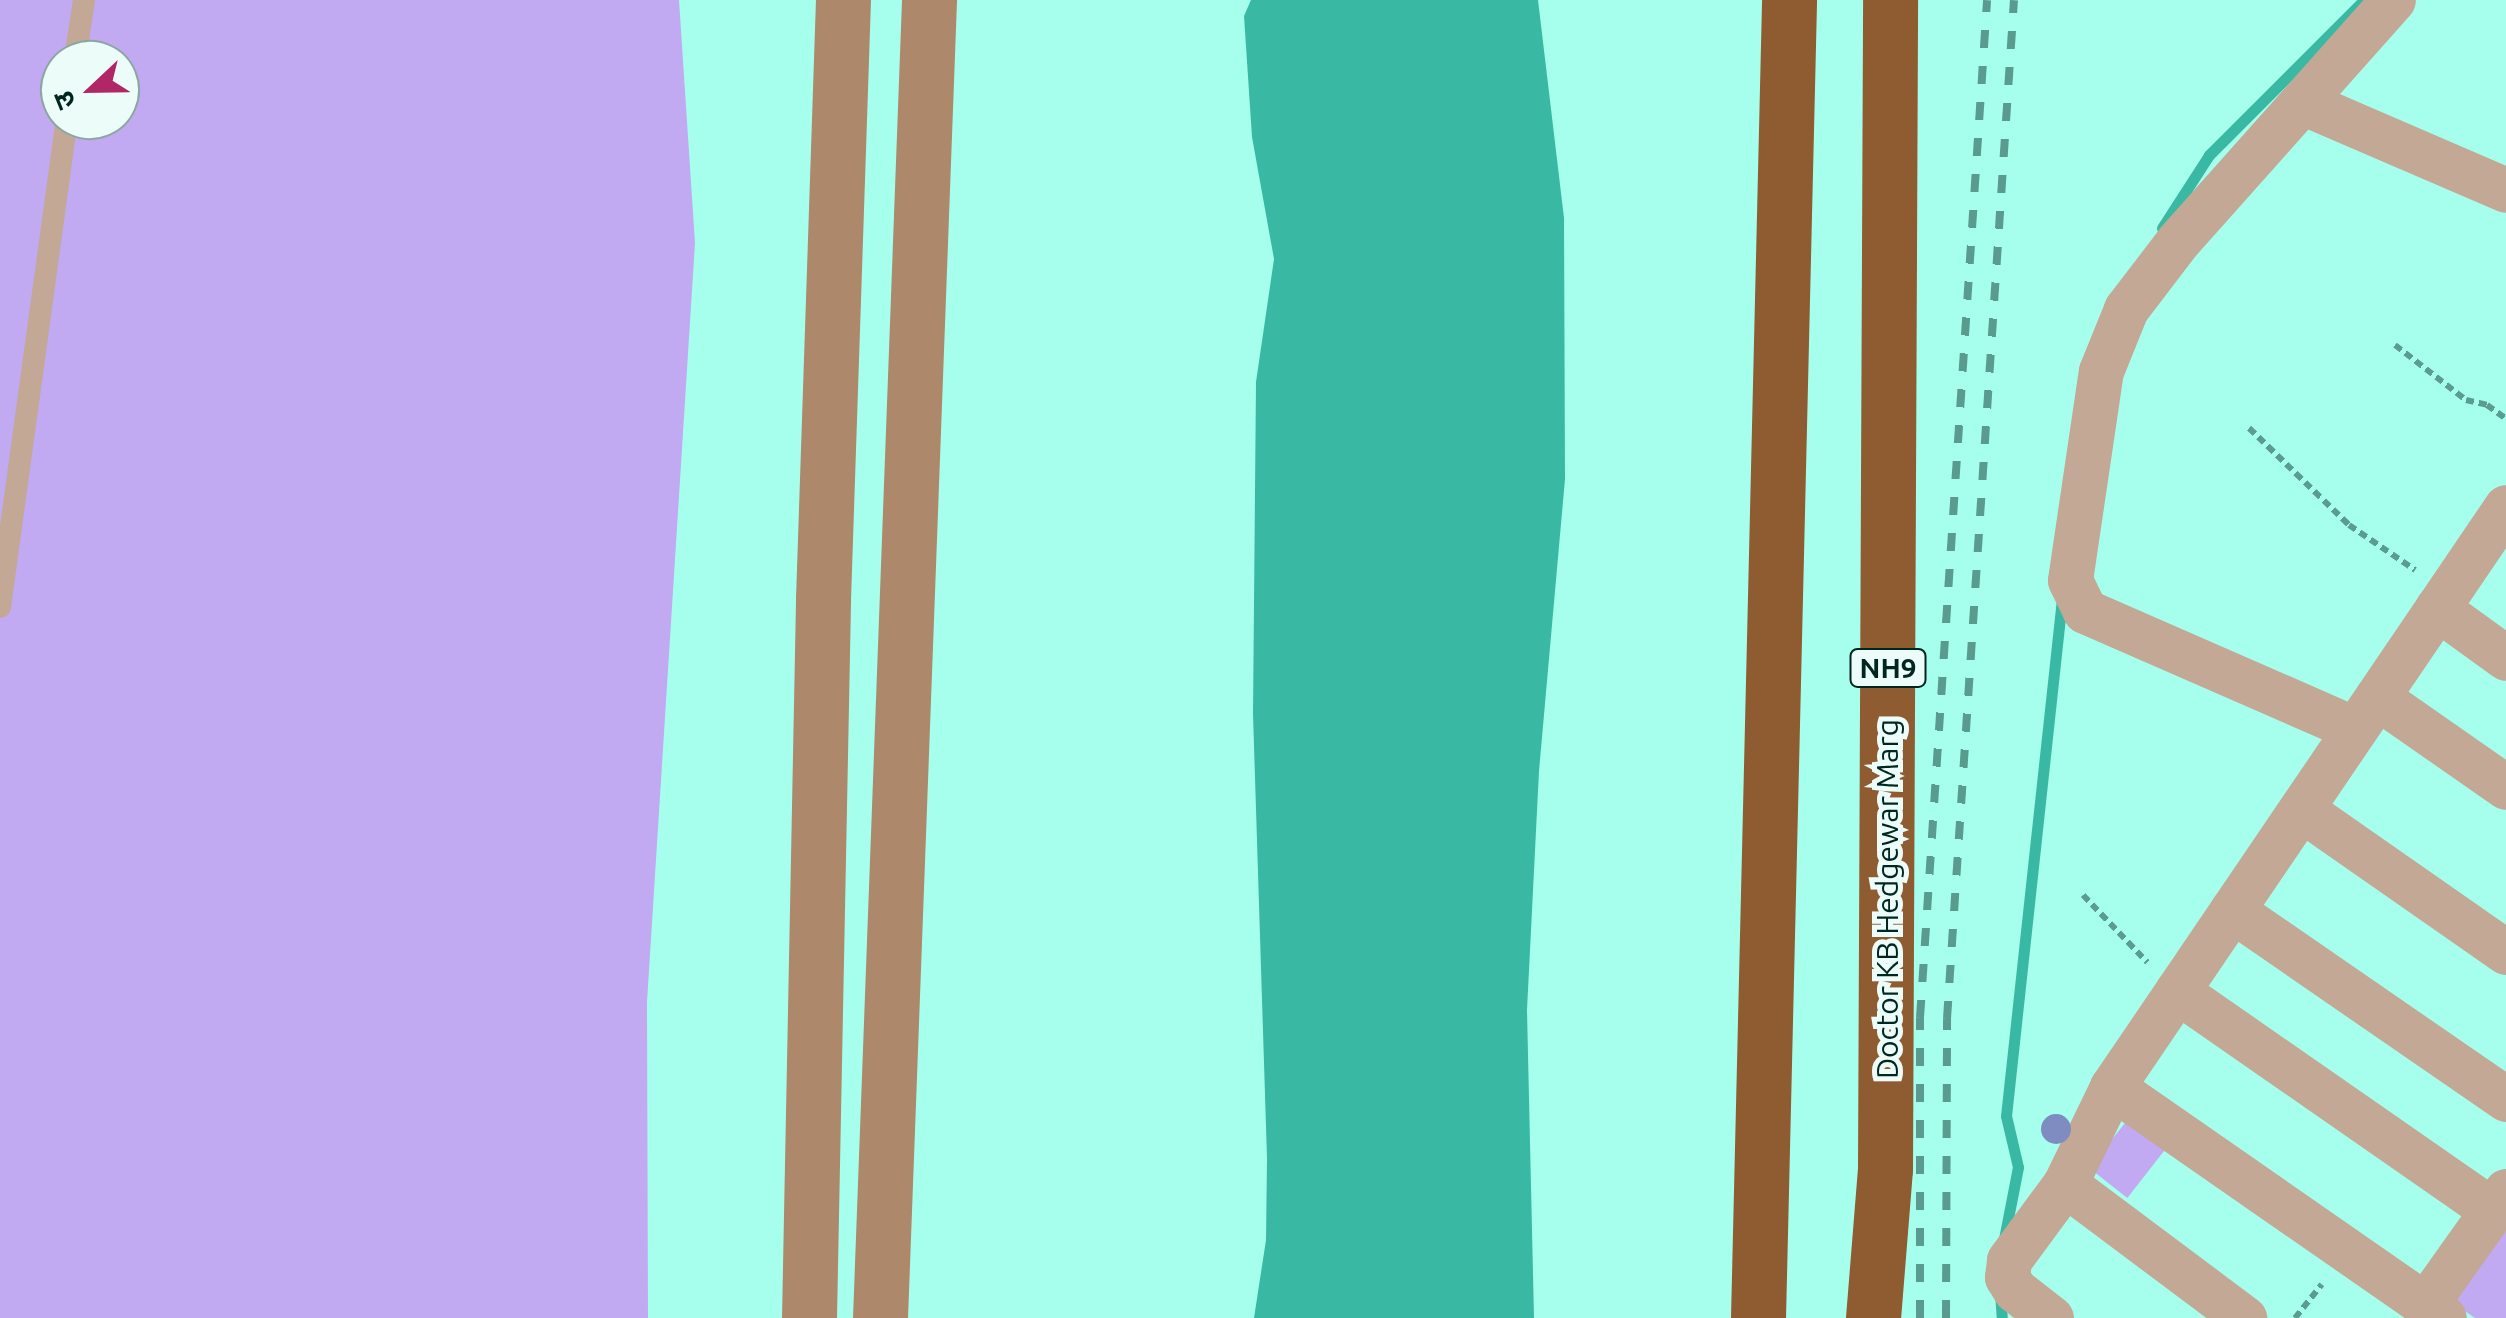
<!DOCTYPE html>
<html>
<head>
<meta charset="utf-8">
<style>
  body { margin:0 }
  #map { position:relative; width:2506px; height:1318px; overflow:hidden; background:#a6ffec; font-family:Ubuntu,"Noto Sans Devanagari",sans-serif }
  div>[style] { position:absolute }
  .green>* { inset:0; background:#c1aaf1; transform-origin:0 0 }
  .water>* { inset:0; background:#39b9a3 }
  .stream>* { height:11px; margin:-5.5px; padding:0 5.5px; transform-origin:5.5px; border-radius:5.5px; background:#39b9a3 }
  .path>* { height:6px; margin-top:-3px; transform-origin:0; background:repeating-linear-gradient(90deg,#5a9c8f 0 8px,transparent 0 13px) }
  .lane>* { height:22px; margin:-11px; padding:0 11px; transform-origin:11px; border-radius:11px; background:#c2a895 }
  .street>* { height:45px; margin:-22.5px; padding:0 22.5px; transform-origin:22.5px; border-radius:22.5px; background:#c2a895 }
  .secondary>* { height:55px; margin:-27.5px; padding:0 27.5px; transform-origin:27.5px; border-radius:27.5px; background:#ad886b }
  .highway>* { height:55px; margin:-27.5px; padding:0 27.5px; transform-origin:27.5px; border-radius:27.5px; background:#8f5b30 }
  .rail>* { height:8px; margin-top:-4px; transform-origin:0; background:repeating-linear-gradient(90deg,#599b8e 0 18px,transparent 0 36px) }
  .trees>* { width:30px; height:30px; margin:-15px; border-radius:50%; background:#7f8cc1 }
  span { translate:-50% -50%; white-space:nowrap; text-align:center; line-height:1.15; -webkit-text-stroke:10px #ecfcf8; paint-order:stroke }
  .shield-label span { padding:2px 8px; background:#ecfcf8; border:2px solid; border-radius:8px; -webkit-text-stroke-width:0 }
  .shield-label { font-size:28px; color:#002620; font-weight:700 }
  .street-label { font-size:30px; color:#002620 }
  .north { position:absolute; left:40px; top:40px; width:100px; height:100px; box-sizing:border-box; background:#ecfcf8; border:2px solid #8ea6a2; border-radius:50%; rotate:248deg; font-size:28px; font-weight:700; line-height:40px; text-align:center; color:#002620 }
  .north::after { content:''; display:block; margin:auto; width:35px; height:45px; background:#b12765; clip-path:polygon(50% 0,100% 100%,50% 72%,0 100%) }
</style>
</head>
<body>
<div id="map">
  <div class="green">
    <div style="clip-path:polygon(evenodd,0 0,679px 0,695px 243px,647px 1002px,648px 1318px,0 1318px,0 0,60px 60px,120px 60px,120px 120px,60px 120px,60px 60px)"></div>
    <div style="left:2132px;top:1114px;width:48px;height:69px;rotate:38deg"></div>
    <div style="clip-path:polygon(2506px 1220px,2506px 1318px,2475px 1318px,2450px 1301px)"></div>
  </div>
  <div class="water">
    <div style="clip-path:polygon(1251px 0,1538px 0,1564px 218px,1565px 479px,1539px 771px,1527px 1010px,1534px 1318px,1254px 1318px,1266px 1240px,1267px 1158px,1253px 714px,1256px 382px,1274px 259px,1252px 137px,1244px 16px)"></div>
  </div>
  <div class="stream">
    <div style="left:2162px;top:228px;width:87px;rotate:-57.2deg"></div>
    <div style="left:2209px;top:155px;width:219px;rotate:-45deg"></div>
    <div style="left:2004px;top:1239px;width:73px;rotate:-79deg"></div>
    <div style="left:2018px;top:1167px;width:52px;rotate:-103.2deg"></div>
    <div style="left:2006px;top:1116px;width:520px;rotate:-83.82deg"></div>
    <div style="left:2000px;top:1292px;width:26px;rotate:86deg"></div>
  </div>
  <div class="path">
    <div style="left:2395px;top:345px;width:90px;rotate:37.8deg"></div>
    <div style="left:2466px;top:400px;width:22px;rotate:13deg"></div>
    <div style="left:2487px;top:405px;width:24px;rotate:36deg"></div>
    <div style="left:2249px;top:428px;width:139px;rotate:44.1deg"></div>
    <div style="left:2349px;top:525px;width:80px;rotate:34.3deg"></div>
    <div style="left:2083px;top:895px;width:93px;rotate:46.3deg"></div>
    <div style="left:2295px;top:1318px;width:43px;rotate:-51.5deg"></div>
  </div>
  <div class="lane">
    <div style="left:75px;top:60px;width:61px;rotate:-81.5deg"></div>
    <div style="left:0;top:607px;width:492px;rotate:-82.2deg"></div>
  </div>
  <div class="street">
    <div style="left:2302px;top:102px;width:222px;rotate:23.3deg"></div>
    <div style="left:2437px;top:608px;width:85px;rotate:35.9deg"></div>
    <div style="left:2377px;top:697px;width:157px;rotate:34.9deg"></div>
    <div style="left:2355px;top:729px;width:295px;rotate:-156.4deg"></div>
    <div style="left:2085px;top:611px;width:34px;rotate:-116deg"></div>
    <div style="left:2070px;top:580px;width:211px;rotate:-81.6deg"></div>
    <div style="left:2101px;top:371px;width:67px;rotate:-68deg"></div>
    <div style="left:2126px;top:309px;width:86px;rotate:-52.6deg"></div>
    <div style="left:2178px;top:241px;width:323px;rotate:-48.3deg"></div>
    <div style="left:2301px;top:809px;width:250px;rotate:34.9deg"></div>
    <div style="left:2232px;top:910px;width:333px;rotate:34.6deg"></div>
    <div style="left:2177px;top:991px;width:384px;rotate:34.8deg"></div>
    <div style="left:2112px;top:1087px;width:404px;rotate:34.8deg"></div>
    <div style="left:2065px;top:1184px;width:224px;rotate:36.8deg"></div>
    <div style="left:2425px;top:1305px;width:140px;rotate:-54.6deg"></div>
    <div style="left:2051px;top:1318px;width:46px;rotate:-142.1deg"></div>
    <div style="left:2015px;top:1290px;width:15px;rotate:-122deg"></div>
    <div style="left:2007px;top:1277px;width:17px;rotate:-83deg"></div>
    <div style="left:2009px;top:1260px;width:94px;rotate:-53.6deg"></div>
    <div style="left:2065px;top:1184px;width:108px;rotate:-64.1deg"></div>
    <div style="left:2112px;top:1087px;width:701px;rotate:-55.81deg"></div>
  </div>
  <div class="secondary">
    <div style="left:809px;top:1318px;width:719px;rotate:-88.88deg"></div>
    <div style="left:823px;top:599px;width:599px;rotate:-88.09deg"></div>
    <div style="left:880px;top:1318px;width:1319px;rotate:-87.87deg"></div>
  </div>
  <div class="highway">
    <div style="left:1758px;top:1318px;width:1318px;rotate:-88.65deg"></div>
    <div style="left:1873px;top:1318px;width:149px;rotate:-85.4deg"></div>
    <div style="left:1885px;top:1169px;width:1169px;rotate:-89.75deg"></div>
  </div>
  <div class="rail">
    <div style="left:1920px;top:1318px;width:300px;rotate:-90deg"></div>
    <div style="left:1920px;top:1018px;width:1020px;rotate:-86.23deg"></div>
    <div style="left:1946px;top:1318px;width:299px;rotate:-89.8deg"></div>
    <div style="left:1947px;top:1019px;width:1021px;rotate:-86.24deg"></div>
  </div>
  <div class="trees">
    <div style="left:2056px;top:1129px"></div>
  </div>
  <div class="shield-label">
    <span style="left:1888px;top:668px">NH9</span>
  </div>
  <div class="street-label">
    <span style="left:1887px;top:899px;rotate:-90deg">Doctor KB Hedgewar Marg</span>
  </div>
  <div class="north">उ</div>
</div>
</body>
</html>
